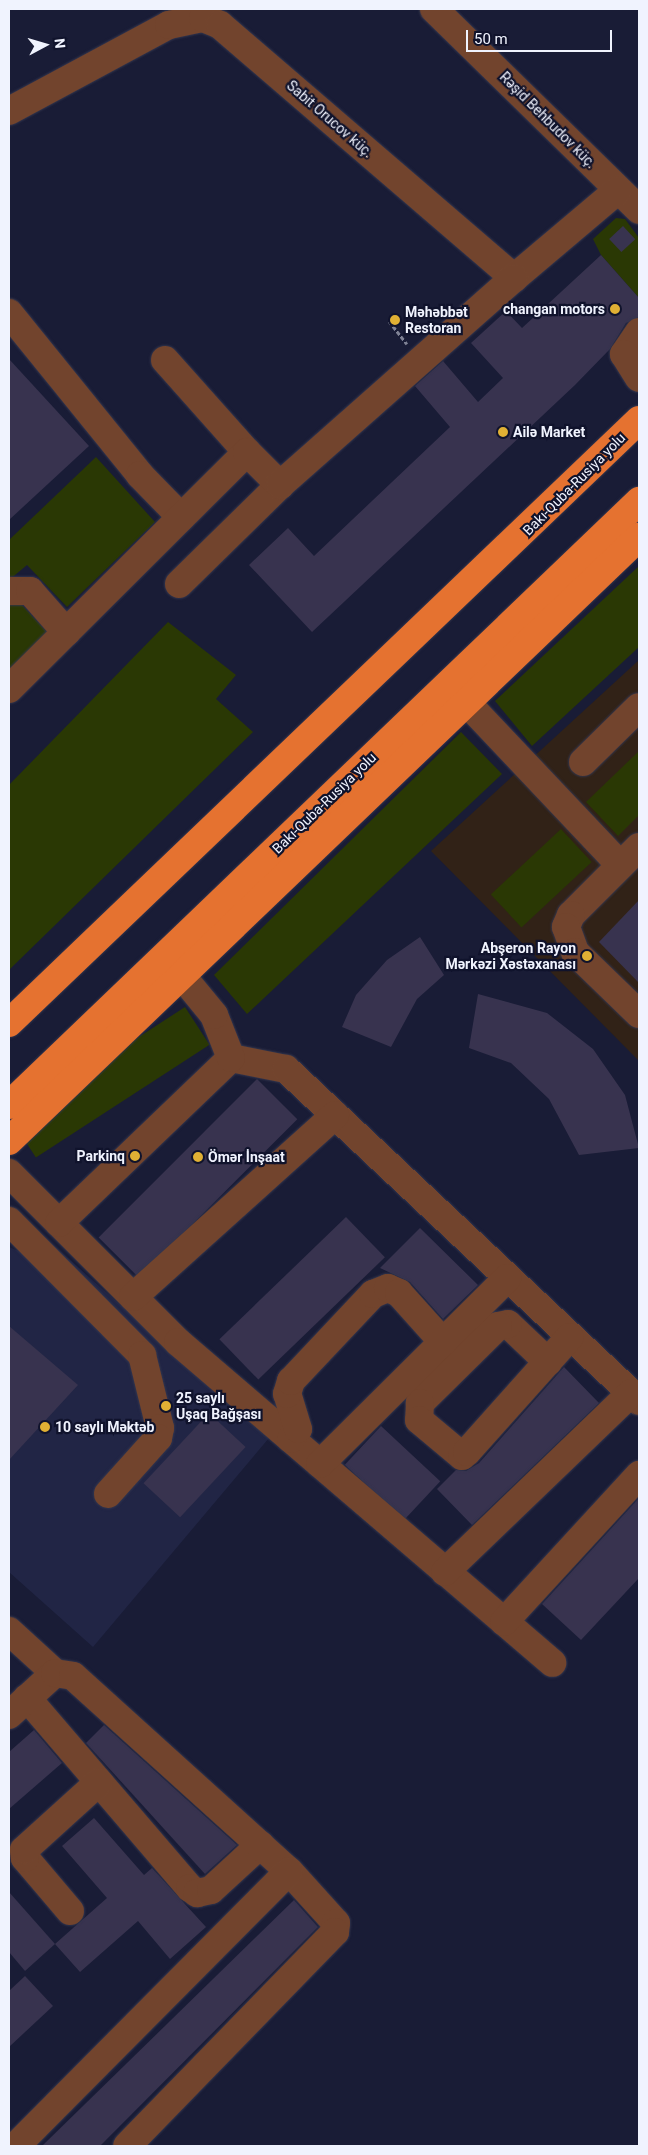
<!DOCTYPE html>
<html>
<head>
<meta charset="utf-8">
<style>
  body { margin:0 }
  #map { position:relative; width:648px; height:2155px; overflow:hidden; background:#191c36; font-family:Roboto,sans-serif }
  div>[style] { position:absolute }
  .built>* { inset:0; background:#212545 }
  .medical>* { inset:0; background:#312217 }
  .green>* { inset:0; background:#2a3804; transform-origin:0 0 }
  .building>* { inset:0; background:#38334f; transform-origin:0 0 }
  .path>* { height:3px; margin-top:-1.5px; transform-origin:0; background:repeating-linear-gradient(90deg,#7f8295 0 4px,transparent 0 6.5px) }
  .roads { filter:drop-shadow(0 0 1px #33364e) drop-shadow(0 0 1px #33364e) }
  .minor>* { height:28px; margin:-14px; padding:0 14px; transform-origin:14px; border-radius:14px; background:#72442d }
  .highway>* { height:28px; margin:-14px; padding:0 14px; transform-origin:14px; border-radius:14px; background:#e57230 }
  .dots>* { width:14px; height:14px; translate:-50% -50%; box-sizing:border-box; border:2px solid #10132c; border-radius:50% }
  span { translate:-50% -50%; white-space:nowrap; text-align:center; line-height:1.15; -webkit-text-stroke:4.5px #10132c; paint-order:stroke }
  .street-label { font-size:14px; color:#f0f3fe }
  .poi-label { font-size:14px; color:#f0f3fe; font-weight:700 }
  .right { translate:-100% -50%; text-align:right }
  .left { translate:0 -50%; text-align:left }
  .frame { position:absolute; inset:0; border:10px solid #f0f3fe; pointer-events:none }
  .north { position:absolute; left:20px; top:20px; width:50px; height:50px; -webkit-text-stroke:4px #10132c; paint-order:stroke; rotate:84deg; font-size:14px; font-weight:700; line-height:20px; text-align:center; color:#f0f3fe }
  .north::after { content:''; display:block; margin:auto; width:18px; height:22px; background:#f0f3fe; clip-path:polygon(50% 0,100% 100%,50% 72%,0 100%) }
  .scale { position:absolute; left:466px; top:30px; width:146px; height:22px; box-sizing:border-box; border:2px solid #f0f3fe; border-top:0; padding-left:6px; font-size:15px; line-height:18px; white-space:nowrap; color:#f0f3fe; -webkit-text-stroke:4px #10132c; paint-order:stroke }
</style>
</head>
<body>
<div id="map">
  <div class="built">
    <div style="clip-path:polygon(41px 1234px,269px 1438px,93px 1647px,9px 1572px,9px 1247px,23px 1253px)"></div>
  </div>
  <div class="medical">
    <div style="clip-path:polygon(639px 660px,639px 1061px,431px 851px)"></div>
  </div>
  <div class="green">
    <div style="clip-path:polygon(616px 218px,625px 219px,639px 238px,639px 298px,601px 255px,593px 239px)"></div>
    <div style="clip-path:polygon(96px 457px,155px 522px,67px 607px,27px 565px,9px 580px,9px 540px)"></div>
    <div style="clip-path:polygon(639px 566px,639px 647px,532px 746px,495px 701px)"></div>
    <div style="clip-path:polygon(9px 602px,22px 605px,48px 633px,9px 670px)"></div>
    <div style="clip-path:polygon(168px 622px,236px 675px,216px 699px,253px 732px,9px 970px,9px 785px)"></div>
    <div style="clip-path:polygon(461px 732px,502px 774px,247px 1014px,214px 975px)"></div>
    <div style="clip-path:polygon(639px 751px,639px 815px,618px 836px,586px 802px)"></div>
    <div style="left:561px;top:829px;width:45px;height:96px;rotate:47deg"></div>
    <div style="left:185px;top:1007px;width:45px;height:207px;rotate:57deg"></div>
  </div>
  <div class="building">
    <div style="left:623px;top:226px;width:18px;height:19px;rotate:47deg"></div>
    <div style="clip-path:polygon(601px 255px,639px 298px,639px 317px,626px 323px,610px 349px,575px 385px,312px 632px,249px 565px,288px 528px,314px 556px,450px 427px,415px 386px,443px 361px,478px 402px,503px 378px,471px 343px,506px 311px,522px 328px)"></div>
    <div style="clip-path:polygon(9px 359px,89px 446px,9px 520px)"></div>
    <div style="clip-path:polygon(639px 900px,639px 983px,599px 942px)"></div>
    <div style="clip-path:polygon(420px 937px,444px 975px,417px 999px,391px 1047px,342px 1027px,356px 995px,387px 960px)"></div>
    <div style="clip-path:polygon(478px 994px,547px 1013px,593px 1049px,625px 1095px,639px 1148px,579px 1155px,549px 1099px,511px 1063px,469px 1048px)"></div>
    <div style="left:257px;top:1079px;width:57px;height:224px;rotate:45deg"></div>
    <div style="left:346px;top:1217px;width:56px;height:176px;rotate:46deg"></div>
    <div style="clip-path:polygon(420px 1228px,478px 1285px,443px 1319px,410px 1282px,380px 1268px)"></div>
    <div style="clip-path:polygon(9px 1326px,78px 1385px,9px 1460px)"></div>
    <div style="clip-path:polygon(564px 1367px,599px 1403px,472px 1525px,437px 1489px,456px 1470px,466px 1471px,479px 1463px)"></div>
    <div style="left:209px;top:1413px;width:50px;height:96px;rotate:43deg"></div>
    <div style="left:381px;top:1426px;width:81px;height:53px;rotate:43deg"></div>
    <div style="clip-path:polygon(639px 1498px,639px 1578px,581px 1640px,542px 1604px)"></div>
    <div style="clip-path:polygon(104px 1725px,237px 1845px,205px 1874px,86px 1743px)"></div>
    <div style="clip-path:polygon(34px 1730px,62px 1763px,9px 1809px,9px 1752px)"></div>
    <div style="clip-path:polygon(94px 1818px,144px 1875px,152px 1868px,206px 1927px,170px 1959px,138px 1921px,80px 1972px,55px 1944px,107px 1898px,62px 1846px)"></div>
    <div style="clip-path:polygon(9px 1892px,55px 1944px,25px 1971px,9px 1952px)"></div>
    <div style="clip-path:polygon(294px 1900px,318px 1927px,100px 2146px,42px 2146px)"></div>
    <div style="clip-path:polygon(25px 1976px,53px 2006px,9px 2047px,9px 1991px)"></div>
  </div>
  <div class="path">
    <div style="left:389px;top:321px;width:29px;rotate:52deg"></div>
  </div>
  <div class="roads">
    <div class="minor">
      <div style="left:434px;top:9px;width:287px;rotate:44.4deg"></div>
      <div style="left:9px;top:111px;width:182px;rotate:-28.3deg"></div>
      <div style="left:169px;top:25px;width:35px;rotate:-12deg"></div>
      <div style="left:203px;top:18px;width:18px;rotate:22deg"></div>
      <div style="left:220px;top:25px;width:388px;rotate:40.7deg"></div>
      <div style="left:514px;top:278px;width:136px;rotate:-40.2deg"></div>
      <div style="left:9px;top:313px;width:208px;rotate:51deg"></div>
      <div style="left:140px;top:475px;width:59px;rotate:45.7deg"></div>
      <div style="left:639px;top:332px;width:27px;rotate:124deg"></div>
      <div style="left:624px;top:354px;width:28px;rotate:58deg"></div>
      <div style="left:165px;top:360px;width:123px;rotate:48.3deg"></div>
      <div style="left:179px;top:584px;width:141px;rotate:-44.4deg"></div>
      <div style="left:9px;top:591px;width:21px"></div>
      <div style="left:30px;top:591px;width:55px;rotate:48.7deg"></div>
      <div style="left:9px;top:689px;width:336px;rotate:-44.9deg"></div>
      <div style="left:247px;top:452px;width:47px;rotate:45deg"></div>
      <div style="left:280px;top:485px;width:312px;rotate:-41.5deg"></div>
      <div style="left:468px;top:704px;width:221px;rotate:46.6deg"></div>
      <div style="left:583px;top:762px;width:78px;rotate:-44.5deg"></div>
      <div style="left:639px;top:847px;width:96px;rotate:135deg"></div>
      <div style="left:571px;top:915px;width:13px;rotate:113deg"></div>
      <div style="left:566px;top:927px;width:27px;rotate:70deg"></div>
      <div style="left:575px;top:952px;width:89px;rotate:44.1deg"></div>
      <div style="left:231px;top:1058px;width:56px;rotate:11.3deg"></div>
      <div style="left:286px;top:1069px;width:485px;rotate:43.2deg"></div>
      <div style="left:9px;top:1173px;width:239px;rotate:45deg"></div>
      <div style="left:178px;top:1342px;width:493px;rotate:40.6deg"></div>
      <div style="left:9px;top:1221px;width:189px;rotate:45.2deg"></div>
      <div style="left:142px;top:1355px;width:75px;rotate:76.1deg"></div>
      <div style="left:160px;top:1428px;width:10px;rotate:101deg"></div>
      <div style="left:158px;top:1438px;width:75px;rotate:131.8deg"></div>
      <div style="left:59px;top:1223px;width:238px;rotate:-43.8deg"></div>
      <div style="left:231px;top:1058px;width:46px;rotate:-111.6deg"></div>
      <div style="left:214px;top:1015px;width:50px;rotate:-129.4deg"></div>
      <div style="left:133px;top:1297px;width:272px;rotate:-42deg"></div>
      <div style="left:548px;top:1362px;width:55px;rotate:-136.5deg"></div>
      <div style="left:508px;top:1324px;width:10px;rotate:169deg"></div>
      <div style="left:498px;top:1326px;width:110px;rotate:135.4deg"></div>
      <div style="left:420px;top:1403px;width:17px;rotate:93deg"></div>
      <div style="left:419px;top:1420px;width:56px;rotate:39.9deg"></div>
      <div style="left:462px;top:1456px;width:6px;rotate:-39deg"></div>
      <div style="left:467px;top:1452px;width:154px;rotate:-48.2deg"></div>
      <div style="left:291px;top:1439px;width:12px;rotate:-55deg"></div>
      <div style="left:298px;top:1429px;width:37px;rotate:-107deg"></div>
      <div style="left:287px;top:1394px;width:14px;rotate:-73deg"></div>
      <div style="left:291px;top:1381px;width:120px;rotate:-46.7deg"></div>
      <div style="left:373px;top:1294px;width:16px;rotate:-22deg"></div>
      <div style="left:388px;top:1288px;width:12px;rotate:24deg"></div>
      <div style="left:399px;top:1293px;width:66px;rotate:48.1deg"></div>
      <div style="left:320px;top:1464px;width:264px;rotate:-44.8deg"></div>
      <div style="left:445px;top:1572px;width:258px;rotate:-43.9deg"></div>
      <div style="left:504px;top:1622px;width:200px;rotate:-47.4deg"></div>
      <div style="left:9px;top:1631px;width:62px;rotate:42.4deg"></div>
      <div style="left:27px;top:1698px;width:250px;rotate:49.4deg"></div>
      <div style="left:190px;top:1888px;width:9px;rotate:36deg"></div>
      <div style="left:197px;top:1893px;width:14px;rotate:-12deg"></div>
      <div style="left:211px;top:1890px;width:67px;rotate:-42.6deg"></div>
      <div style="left:9px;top:1715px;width:62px;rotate:-42.4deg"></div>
      <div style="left:55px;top:1673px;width:18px;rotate:9deg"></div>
      <div style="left:73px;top:1676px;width:291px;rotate:42.1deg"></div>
      <div style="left:289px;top:1871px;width:70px;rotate:47.9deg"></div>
      <div style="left:336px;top:1923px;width:9px;rotate:96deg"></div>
      <div style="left:335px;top:1932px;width:298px;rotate:134.2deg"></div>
      <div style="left:70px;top:1911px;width:70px;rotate:-130.3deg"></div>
      <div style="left:25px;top:1858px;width:8px;rotate:-97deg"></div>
      <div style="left:24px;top:1850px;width:101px;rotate:-42.2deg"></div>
      <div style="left:16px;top:2146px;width:387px;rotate:-45.2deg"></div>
    </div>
    <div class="highway">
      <div style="left:9px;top:1023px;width:872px;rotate:-43.75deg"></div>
      <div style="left:9px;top:1105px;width:873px;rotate:-43.79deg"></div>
      <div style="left:9px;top:1141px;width:873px;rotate:-43.79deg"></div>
    </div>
  </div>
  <div class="dots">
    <div style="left:615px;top:309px;background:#e0b034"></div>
    <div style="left:395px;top:320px;background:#e0b034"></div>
    <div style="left:503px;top:432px;background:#e0b034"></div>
    <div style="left:587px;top:956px;background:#e0b034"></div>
    <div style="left:135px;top:1156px;background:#e0b034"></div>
    <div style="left:198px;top:1157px;background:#e0b034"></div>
    <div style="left:166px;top:1406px;background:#e0b034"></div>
    <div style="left:45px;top:1427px;background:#e0b034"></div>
  </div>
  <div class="street-label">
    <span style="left:330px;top:119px;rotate:41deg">Sabit Orucov küç.</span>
    <span style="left:548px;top:120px;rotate:45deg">Rəşid Behbudov küç.</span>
    <span style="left:574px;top:484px;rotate:-45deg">Bakı-Quba-Rusiya yolu</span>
    <span style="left:324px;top:803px;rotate:-44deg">Bakı-Quba-Rusiya yolu</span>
  </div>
  <div class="poi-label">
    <span class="right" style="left:605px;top:309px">changan motors</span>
    <span class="left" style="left:405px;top:320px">Məhəbbət<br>Restoran</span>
    <span class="left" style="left:513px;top:432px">Ailə Market</span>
    <span class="right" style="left:576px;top:956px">Abşeron Rayon<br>Mərkəzi Xəstəxanası</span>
    <span class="right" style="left:125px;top:1156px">Parkinq</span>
    <span class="left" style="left:208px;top:1157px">Ömər İnşaat</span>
    <span class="left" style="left:176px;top:1406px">25 saylı<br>Uşaq Bağşası</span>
    <span class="left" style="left:55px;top:1427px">10 saylı Məktəb</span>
  </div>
  <div class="frame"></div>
  <div class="north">N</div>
  <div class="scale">50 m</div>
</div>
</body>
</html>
